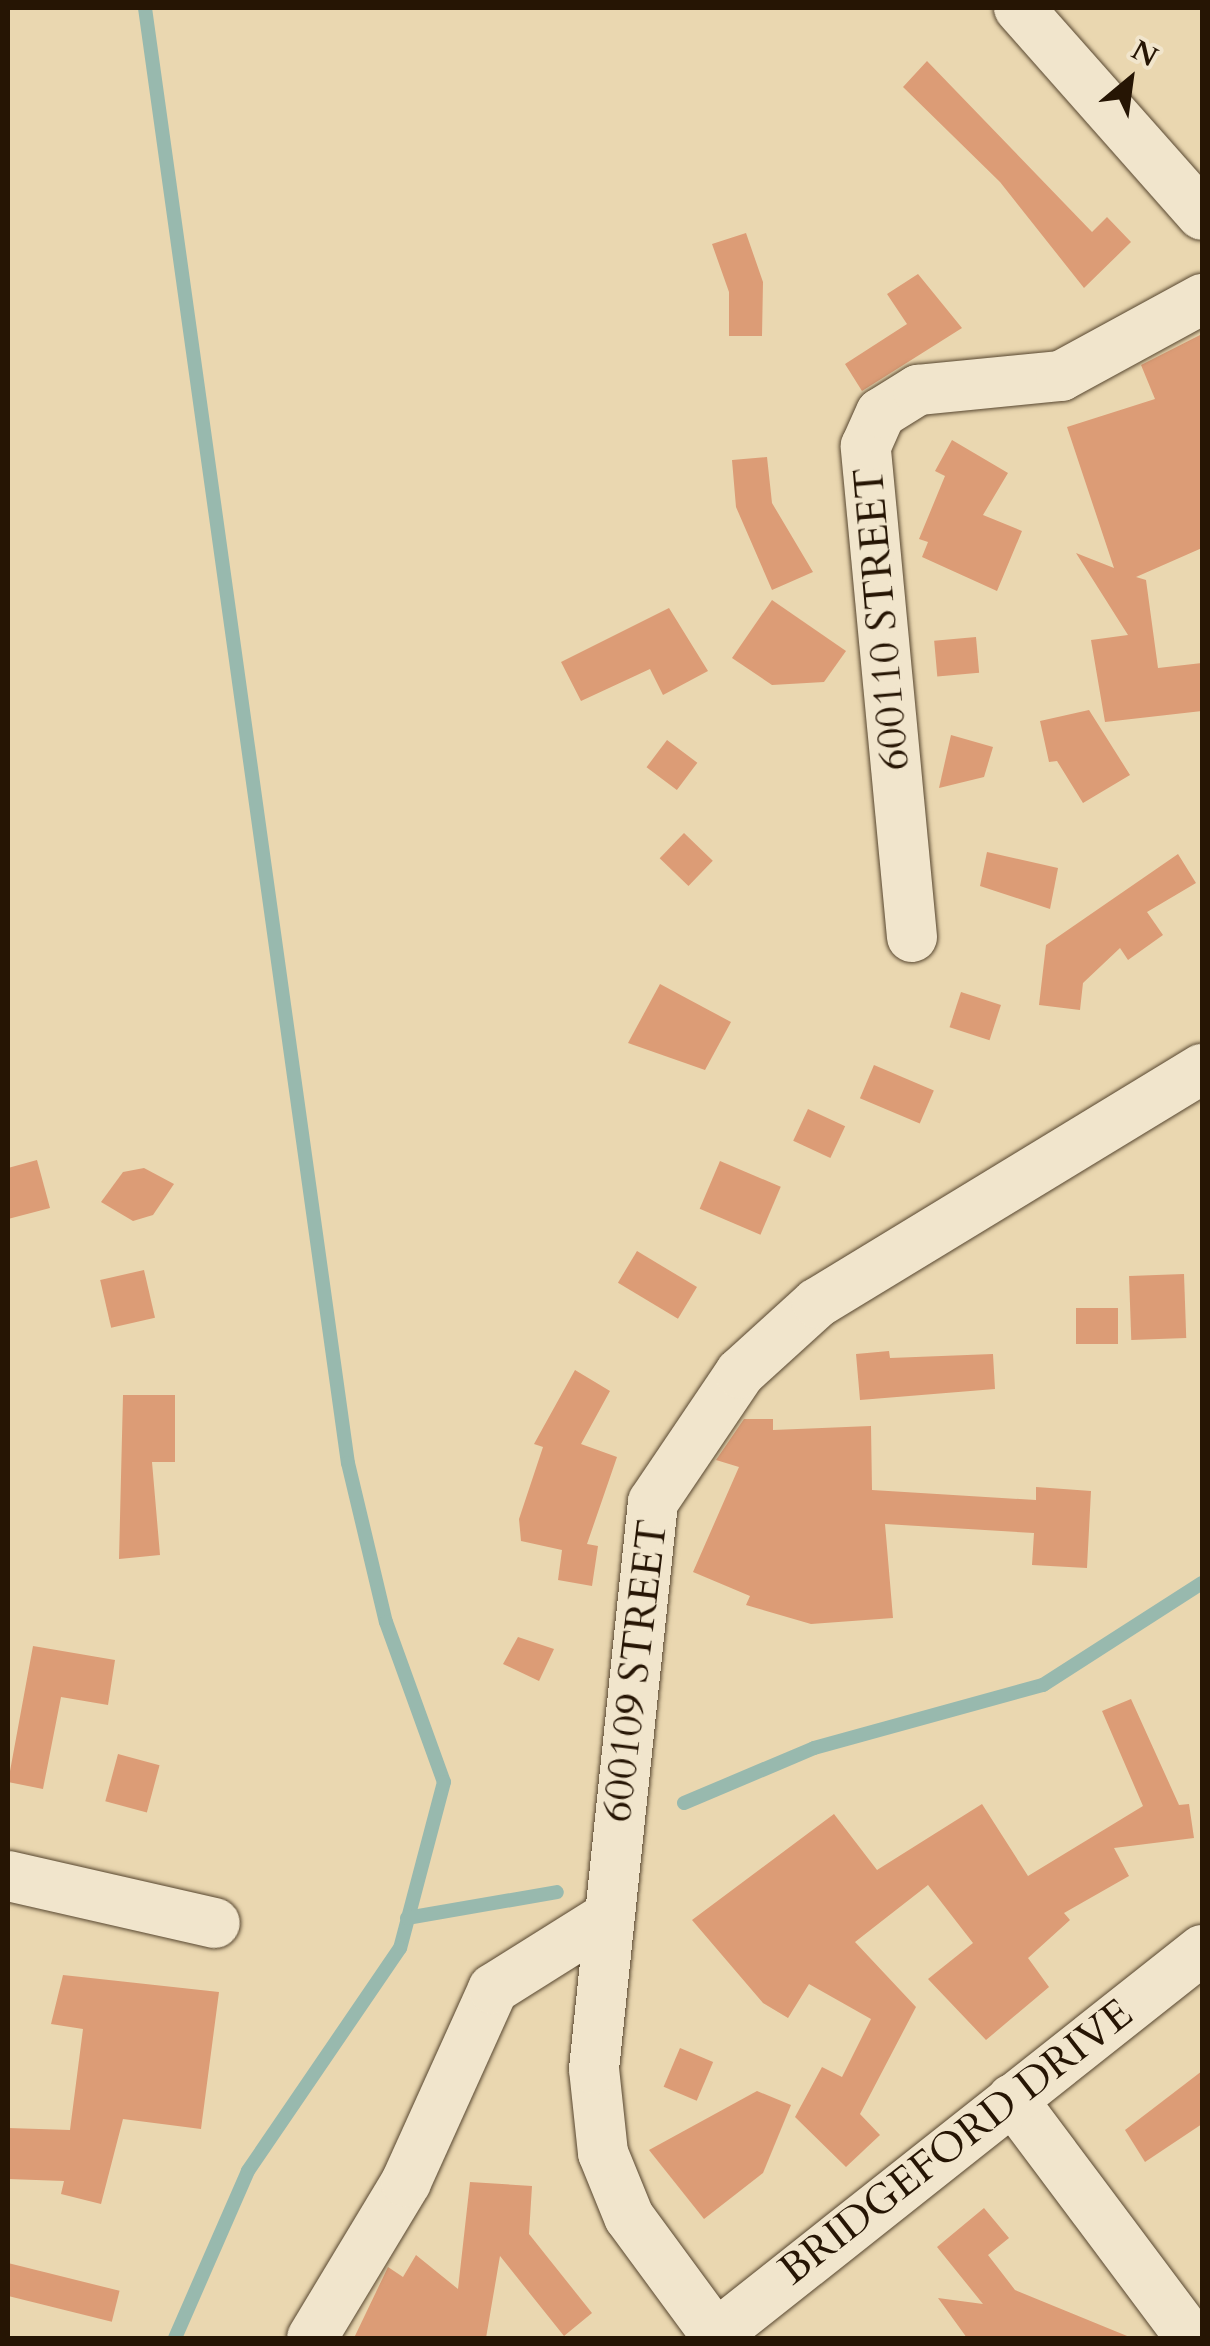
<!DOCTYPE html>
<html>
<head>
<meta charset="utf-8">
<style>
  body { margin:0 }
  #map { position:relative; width:1210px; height:2346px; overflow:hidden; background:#ead7b0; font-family:Cardo,serif }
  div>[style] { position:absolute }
  .stream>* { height:14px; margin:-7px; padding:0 7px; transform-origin:7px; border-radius:7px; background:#98b9ae }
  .building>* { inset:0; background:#dc9c76; transform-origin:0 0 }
  .roads { filter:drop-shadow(0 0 2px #57462f) drop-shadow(0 0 2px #57462f) }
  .street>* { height:50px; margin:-25px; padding:0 25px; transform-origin:25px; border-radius:25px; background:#f1e5cc }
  span { translate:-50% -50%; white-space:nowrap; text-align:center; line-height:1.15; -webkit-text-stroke:8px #f1e5cc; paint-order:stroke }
  .street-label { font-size:42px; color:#261504 }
  .frame { position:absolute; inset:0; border:10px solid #261504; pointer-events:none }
  .north { position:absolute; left:1080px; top:30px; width:100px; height:100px; -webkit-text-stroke:8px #f1e5cc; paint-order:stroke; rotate:29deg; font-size:28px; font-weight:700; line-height:40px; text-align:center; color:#261504 }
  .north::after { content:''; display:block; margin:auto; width:35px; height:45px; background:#261504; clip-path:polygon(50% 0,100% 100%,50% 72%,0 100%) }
</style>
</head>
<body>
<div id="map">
  <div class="stream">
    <div style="left:145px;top:8px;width:1469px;rotate:82.06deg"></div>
    <div style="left:348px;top:1463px;width:163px;rotate:76.6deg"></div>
    <div style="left:386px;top:1622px;width:170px;rotate:70.1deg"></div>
    <div style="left:444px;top:1782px;width:172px;rotate:104.8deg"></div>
    <div style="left:400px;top:1948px;width:270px;rotate:124.3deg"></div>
    <div style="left:248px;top:2171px;width:182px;rotate:113.6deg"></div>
    <div style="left:684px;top:1803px;width:141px;rotate:-22.9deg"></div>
    <div style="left:814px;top:1748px;width:238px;rotate:-15.4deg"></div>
    <div style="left:1043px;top:1685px;width:189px;rotate:-32.7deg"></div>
    <div style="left:407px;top:1918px;width:152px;rotate:-9.8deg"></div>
  </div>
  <div class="building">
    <div style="clip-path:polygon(927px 61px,1092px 232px,1107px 217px,1131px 242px,1084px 288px,1000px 182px,903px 87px)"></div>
    <div style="clip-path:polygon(746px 233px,763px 282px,762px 336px,729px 336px,729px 292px,712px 244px)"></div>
    <div style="clip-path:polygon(918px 274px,962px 328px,862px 391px,845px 364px,907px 324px,887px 294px)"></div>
    <div style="clip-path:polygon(1202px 334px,1202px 548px,1136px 577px,1146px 580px,1158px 668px,1202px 663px,1202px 711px,1105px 722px,1091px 640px,1128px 635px,1076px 553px,1114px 568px,1067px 427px,1155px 399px,1141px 365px)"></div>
    <div style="clip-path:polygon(952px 440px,1008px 473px,983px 515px,1022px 531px,997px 591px,922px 557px,928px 542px,919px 539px,945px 476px,935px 471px)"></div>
    <div style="clip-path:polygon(767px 457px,772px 503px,813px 572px,772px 590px,736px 507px,732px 460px)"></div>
    <div style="clip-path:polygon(772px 600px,846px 651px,824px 682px,772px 685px,732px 658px)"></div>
    <div style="clip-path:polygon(669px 608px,708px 671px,663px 695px,650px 669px,581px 701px,561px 662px)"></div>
    <div style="left:976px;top:637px;width:36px;height:42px;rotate:85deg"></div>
    <div style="clip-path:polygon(1089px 710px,1130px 775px,1083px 803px,1057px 761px,1049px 762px,1040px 721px)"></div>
    <div style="clip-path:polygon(951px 735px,993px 747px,984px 777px,939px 788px)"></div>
    <div style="left:667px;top:740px;width:38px;height:34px;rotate:37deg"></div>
    <div style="left:684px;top:833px;width:40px;height:35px;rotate:44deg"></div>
    <div style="clip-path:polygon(987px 852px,1058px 868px,1050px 909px,980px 886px)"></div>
    <div style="clip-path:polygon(1178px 854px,1196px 883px,1147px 912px,1163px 935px,1128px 960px,1120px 948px,1083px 983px,1080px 1010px,1039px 1005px,1046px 945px)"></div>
    <div style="clip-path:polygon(660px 984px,731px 1022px,705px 1070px,628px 1043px)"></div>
    <div style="left:961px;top:992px;width:42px;height:37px;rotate:18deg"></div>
    <div style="left:874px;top:1065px;width:65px;height:36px;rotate:23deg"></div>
    <div style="left:808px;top:1109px;width:41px;height:35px;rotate:25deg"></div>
    <div style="clip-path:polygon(37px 1160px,50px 1208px,8px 1219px,8px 1168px)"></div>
    <div style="left:720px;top:1161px;width:66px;height:52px;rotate:23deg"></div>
    <div style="clip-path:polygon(144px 1168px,174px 1184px,153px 1215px,133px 1221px,101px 1202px,123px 1172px)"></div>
    <div style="left:637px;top:1251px;width:70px;height:37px;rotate:31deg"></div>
    <div style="left:144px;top:1270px;width:49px;height:45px;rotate:77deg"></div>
    <div style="left:1184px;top:1274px;width:64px;height:55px;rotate:88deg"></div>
    <div style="left:1076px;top:1308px;width:42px;height:36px"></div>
    <div style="clip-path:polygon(889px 1351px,890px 1358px,993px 1354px,995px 1389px,860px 1400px,856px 1354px)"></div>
    <div style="clip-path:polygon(575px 1370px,610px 1391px,581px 1444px,617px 1457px,587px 1544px,598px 1546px,592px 1586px,558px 1580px,562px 1550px,521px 1541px,519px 1519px,543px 1447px,534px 1444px)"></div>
    <div style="clip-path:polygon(123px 1395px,175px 1395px,175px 1462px,152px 1462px,160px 1555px,119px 1559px)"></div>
    <div style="clip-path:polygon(744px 1419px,773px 1419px,773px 1430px,871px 1426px,872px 1490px,1036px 1500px,1036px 1487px,1091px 1491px,1087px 1568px,1032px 1565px,1034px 1533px,885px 1524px,893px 1618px,811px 1624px,746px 1605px,750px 1596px,693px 1572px,739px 1467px,716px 1460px)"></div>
    <div style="clip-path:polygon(518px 1637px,554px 1649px,539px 1681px,503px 1664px)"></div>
    <div style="clip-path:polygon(33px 1646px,115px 1660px,108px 1705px,61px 1697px,43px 1789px,8px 1782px)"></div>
    <div style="clip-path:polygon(1131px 1699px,1179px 1805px,1189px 1804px,1194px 1838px,1114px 1848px,1129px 1876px,1064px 1913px,1070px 1920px,1028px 1958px,1049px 1987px,986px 2040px,928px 1979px,973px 1943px,928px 1885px,855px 1942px,916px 2007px,860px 2114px,880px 2135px,846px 2167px,795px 2117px,822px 2067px,842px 2077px,871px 2019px,809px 1984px,788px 2018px,763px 2003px,692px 1920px,834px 1814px,877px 1870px,982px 1804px,1028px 1876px,1143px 1806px,1102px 1711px)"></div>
    <div style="left:118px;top:1754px;width:43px;height:49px;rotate:15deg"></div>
    <div style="clip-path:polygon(63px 1975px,219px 1992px,201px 2129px,123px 2119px,101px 2204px,61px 2194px,64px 2181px,8px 2179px,8px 2128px,70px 2130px,83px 2029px,51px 2024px)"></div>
    <div style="left:680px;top:2048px;width:36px;height:42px;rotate:23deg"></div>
    <div style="clip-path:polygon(1202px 2071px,1202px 2124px,1145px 2162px,1125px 2130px)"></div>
    <div style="clip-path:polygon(757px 2091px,791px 2105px,763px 2173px,704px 2219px,649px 2150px)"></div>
    <div style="clip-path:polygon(470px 2182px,532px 2186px,529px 2234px,592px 2313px,564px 2336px,500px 2256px,486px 2338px,354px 2338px,388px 2267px,403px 2277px,416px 2255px,458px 2289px)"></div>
    <div style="clip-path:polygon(984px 2208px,1009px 2238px,988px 2255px,1015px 2290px,1132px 2338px,967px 2338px,938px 2298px,983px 2304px,937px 2247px)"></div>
    <div style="left:8px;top:2263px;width:115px;height:32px;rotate:14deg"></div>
  </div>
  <div class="roads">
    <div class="street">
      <div style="left:1019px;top:8px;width:276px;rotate:48.5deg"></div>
      <div style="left:912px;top:937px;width:493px;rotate:-95.4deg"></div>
      <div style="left:866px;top:446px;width:36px;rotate:-66deg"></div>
      <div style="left:881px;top:413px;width:44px;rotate:-31.9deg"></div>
      <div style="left:918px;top:390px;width:144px;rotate:-5.6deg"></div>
      <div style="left:1061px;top:376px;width:161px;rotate:-28.6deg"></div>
      <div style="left:8px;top:1876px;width:212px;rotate:12.8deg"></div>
      <div style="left:1012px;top:2099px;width:299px;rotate:53.2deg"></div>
      <div style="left:312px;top:2338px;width:182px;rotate:-58.9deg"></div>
      <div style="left:406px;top:2182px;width:212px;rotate:-65.7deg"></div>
      <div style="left:493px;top:1989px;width:136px;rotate:-32.1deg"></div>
      <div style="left:712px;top:2338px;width:625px;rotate:-38.37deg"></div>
      <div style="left:718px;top:2338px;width:150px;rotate:-126.3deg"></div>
      <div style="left:629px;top:2217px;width:69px;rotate:-112.1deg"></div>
      <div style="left:603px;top:2153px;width:84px;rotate:-96.1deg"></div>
      <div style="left:594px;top:2069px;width:570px;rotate:-84.06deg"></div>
      <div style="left:653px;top:1502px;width:156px;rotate:-56deg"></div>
      <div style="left:740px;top:1373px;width:104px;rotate:-42.3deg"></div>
      <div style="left:817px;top:1303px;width:451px;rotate:-31.3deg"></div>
    </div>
  </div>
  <div class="street-label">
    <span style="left:882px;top:619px;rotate:-95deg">600110 STREET</span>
    <span style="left:635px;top:1671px;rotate:-83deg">600109 STREET</span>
    <span style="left:956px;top:2142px;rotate:-38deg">BRIDGEFORD DRIVE</span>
  </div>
  <div class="frame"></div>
  <div class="north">N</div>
</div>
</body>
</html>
